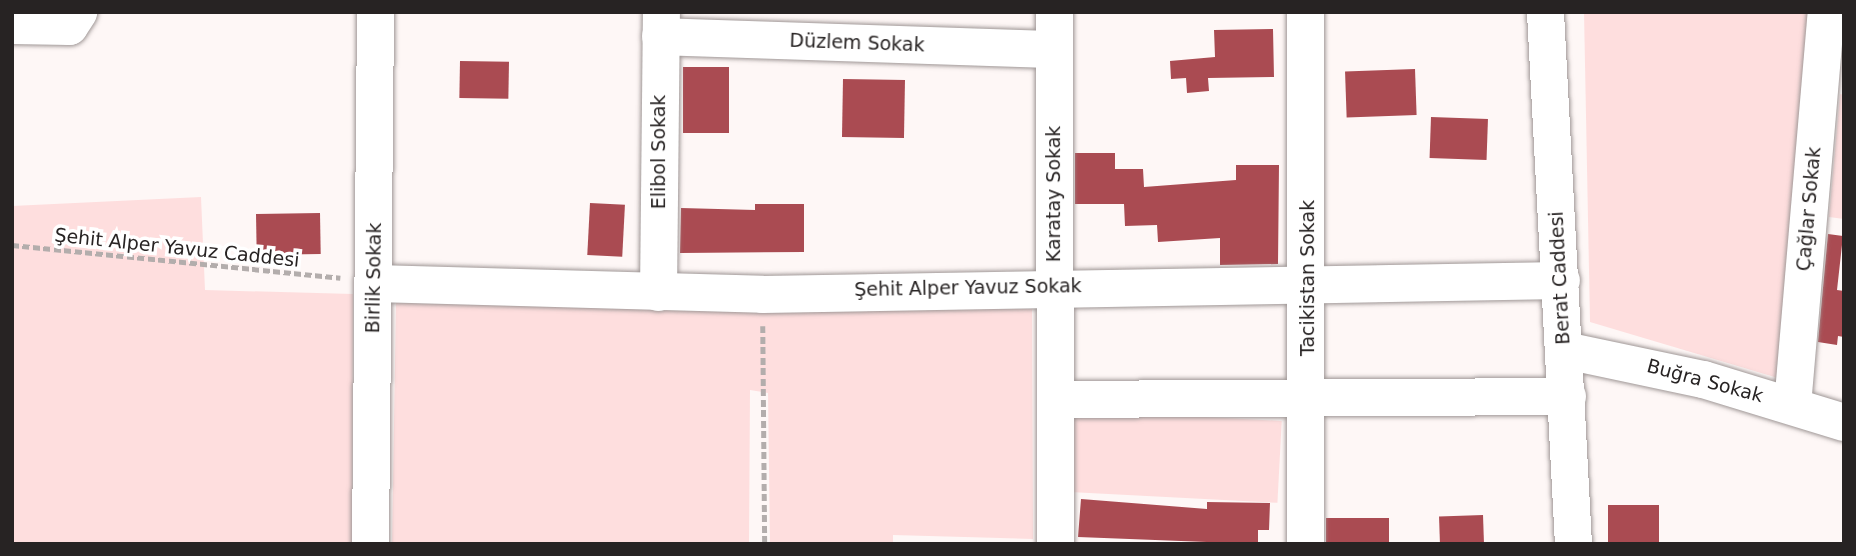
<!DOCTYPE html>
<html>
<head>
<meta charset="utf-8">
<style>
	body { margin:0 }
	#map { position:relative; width:1856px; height:556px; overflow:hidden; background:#fef7f6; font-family:"DejaVu Sans",sans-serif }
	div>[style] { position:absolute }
	.green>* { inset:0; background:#fedede; transform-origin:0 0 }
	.building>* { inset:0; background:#aa4b52; transform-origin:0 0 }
	.path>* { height:4.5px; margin-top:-2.25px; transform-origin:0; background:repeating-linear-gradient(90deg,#b3adac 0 7px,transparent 0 10.5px) }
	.roads { filter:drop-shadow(0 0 2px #9f9796) drop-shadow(0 0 2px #9f9796) }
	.minor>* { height:37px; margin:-18.5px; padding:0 18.5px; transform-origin:18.5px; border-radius:18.5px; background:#fff }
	span { translate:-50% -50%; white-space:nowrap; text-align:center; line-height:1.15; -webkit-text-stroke:7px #fff; paint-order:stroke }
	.street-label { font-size:19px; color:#272323 }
	.frame { position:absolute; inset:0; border:14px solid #272323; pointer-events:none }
</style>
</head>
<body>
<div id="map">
	<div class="green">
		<i style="clip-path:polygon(1584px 12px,1814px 12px,1778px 378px,1590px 322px)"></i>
		<i style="clip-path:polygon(1840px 94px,1844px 95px,1844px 219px,1829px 217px)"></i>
		<i style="clip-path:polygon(201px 197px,205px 290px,353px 294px,352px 544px,12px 544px,12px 206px)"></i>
		<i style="clip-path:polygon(396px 303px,1032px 309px,1033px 539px,893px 535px,893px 544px,770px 544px,768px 393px,750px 390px,749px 544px,392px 544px)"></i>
		<i style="left:1074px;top:410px;width:208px;height:82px;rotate:3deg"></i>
	</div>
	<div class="building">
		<i style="clip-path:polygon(1273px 29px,1274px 77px,1208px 78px,1209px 91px,1187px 93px,1186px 78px,1171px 79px,1170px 61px,1215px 57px,1214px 30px)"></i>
		<i style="left:460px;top:61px;width:49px;height:37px;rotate:1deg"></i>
		<i style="left:683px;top:67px;width:46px;height:66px"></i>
		<i style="left:1415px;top:69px;width:46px;height:70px;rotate:88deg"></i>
		<i style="left:843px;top:79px;width:62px;height:58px;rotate:1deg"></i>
		<i style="left:1431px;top:117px;width:57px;height:41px;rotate:2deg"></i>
		<i style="clip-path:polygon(1075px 153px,1115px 153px,1115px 169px,1143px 169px,1144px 187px,1236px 180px,1236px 165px,1279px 165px,1278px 264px,1220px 265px,1220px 238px,1158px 242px,1157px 225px,1125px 226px,1124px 204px,1075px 204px)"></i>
		<i style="left:590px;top:203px;width:35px;height:52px;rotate:3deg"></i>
		<i style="clip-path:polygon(755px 204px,804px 204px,804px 252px,680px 253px,681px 208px,755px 210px)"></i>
		<i style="left:320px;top:213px;width:41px;height:64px;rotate:89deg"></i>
		<i style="clip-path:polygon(1828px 234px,1843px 236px,1837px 290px,1844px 291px,1844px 337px,1838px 336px,1837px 345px,1818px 342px)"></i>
		<i style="clip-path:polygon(1081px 499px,1207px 509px,1207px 502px,1270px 503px,1269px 530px,1258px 530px,1258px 544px,1078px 537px)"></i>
		<i style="left:1659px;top:505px;width:39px;height:51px;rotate:90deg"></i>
		<i style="left:1483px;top:515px;width:29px;height:44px;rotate:88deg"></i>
		<i style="left:1326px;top:518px;width:63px;height:26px"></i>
	</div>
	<div class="path">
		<i style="left:12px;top:245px;width:330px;rotate:5.7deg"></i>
		<i style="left:763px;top:326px;width:218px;rotate:89.5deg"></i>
	</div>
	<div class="roads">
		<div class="minor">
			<i style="left:1054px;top:12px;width:532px;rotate:89.89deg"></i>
			<i style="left:1545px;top:12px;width:533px;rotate:86.99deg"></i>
			<i style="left:12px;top:25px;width:57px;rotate:1deg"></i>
			<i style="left:69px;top:26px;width:17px;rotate:-57deg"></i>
			<i style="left:660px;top:36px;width:394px;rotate:1.9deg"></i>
			<i style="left:375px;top:283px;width:387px;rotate:1.6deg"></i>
			<i style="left:762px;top:294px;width:799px;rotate:-1deg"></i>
			<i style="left:658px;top:292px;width:279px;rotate:-89.4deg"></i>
			<i style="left:1565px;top:350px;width:141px;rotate:11.9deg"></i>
			<i style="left:1703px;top:379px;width:147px;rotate:17deg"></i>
			<i style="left:1055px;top:399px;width:512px;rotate:-0.34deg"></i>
			<i style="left:1792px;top:405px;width:394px;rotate:-85.1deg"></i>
			<i style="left:370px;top:544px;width:532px;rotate:-89.46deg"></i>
			<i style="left:1305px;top:544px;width:532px;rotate:-90deg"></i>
		</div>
	</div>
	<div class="street-label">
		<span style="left:857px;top:43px;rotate:2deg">Düzlem Sokak</span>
		<span style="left:659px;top:152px;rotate:-90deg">Elibol Sokak</span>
		<span style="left:1054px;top:194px;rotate:-90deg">Karatay Sokak</span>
		<span style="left:1809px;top:209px;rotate:-85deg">Çağlar Sokak</span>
		<span style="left:177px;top:248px;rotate:6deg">Şehit Alper Yavuz Caddesi</span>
		<span style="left:374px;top:278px;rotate:-89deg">Birlik Sokak</span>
		<span style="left:1308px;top:278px;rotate:-90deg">Tacikistan Sokak</span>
		<span style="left:1560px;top:278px;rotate:-93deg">Berat Caddesi</span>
		<span style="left:968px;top:288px;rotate:-1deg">Şehit Alper Yavuz Sokak</span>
		<span style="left:1705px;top:381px;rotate:15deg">Buğra Sokak</span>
	</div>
	<div class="frame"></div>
</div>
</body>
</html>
